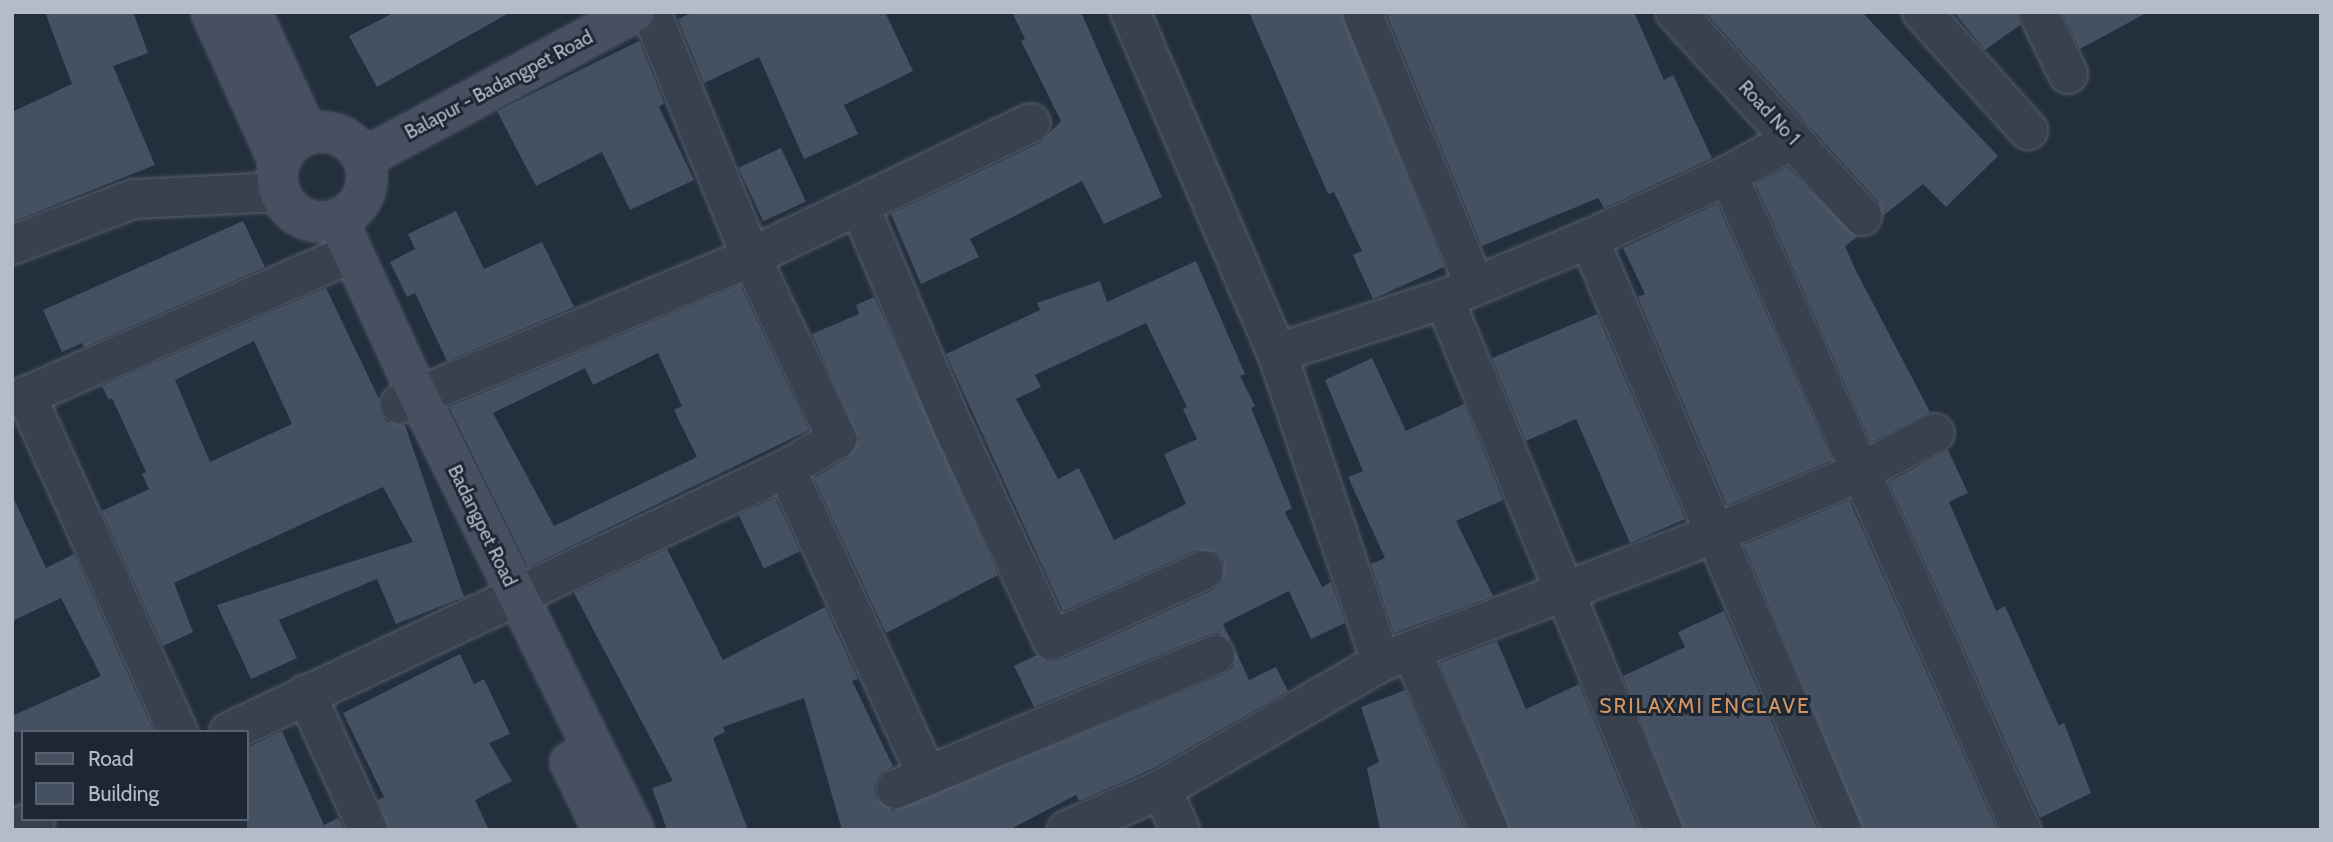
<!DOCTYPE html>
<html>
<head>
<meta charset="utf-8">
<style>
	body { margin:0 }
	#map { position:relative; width:2333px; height:842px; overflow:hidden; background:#242f3e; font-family:Cabin,sans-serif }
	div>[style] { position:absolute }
	.building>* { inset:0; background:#455162; transform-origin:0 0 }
	.roads { filter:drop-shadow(0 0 2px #565f6c) drop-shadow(0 0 2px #565f6c) }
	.street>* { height:38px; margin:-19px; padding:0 19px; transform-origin:19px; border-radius:19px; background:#38414e }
	.secondary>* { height:38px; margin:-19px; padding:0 19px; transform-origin:19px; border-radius:19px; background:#465061 }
	.secondary>.ring { margin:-19px; padding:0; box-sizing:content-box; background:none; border:38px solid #465061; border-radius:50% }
	span { translate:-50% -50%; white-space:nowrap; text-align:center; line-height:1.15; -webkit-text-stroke:6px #1d2633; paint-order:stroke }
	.street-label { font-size:19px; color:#b4bcc9 }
	.neighbourhood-label { font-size:21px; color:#d59563; letter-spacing:2px }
	.frame { position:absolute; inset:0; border:14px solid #b4bcc9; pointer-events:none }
	.legend { position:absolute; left:21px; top:730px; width:228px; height:91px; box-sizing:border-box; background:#1d2633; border:2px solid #59626f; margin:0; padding:9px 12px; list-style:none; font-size:21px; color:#b4bcc9 }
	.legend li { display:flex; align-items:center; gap:14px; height:35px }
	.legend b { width:35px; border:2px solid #59626f }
</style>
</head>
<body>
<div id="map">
	<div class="building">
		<i style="clip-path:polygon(45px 12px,133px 12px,148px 53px,113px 66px,155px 165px,12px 222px,12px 112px,72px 84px)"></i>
		<i style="clip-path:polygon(395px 12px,511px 12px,377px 87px,349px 36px)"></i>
		<i style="clip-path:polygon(693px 12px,885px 12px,913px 71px,844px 105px,858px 134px,804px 159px,759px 57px,704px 83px,678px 19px)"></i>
		<i style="clip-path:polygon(1012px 12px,1081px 12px,1162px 197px,1104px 224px,1082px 181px,970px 239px,979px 257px,921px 284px,891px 214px,1040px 143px,1061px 121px,1021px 41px,1025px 39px)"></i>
		<i style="clip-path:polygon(1249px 12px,1341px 12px,1444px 267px,1373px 299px,1353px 255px,1362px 251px,1334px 192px,1328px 194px)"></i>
		<i style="clip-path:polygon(1386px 12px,1634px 12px,1664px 80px,1673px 75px,1712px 158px,1604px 208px,1598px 198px,1482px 246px)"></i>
		<i style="clip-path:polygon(1705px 12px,1862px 12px,1998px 156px,1946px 207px,1923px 184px,1883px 216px,1878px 201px)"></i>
		<i style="clip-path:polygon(1954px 12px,2016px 12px,2020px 25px,1985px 50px)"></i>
		<i style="clip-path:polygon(2062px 12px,2148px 12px,2080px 49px)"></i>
		<i style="clip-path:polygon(639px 41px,664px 103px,659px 107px,694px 180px,630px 210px,602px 152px,536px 186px,497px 111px)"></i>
		<i style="left:781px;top:148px;width:59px;height:47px;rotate:65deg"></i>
		<i style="clip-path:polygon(1787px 167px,1857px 237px,1845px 246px,1855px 269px,1930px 412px,1871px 442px,1756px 184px)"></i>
		<i style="clip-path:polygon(1717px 204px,1832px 460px,1727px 505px,1638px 297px,1645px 294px,1623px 248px)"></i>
		<i style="clip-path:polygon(456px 211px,484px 269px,542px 242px,574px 307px,447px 361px,415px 293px,407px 297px,390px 262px,415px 249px,408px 234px)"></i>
		<i style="clip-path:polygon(243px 221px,265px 267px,84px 347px,82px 343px,62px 352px,43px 310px)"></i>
		<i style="clip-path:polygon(evenodd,1196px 261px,1245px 374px,1240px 376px,1255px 406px,1251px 408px,1292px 508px,1285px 512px,1322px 587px,1331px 582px,1345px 623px,1311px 639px,1289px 591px,1223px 624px,1231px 641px,1218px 633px,1207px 635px,1034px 707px,1014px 666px,1037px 655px,1049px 662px,1061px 660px,1213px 590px,1222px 582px,1224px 562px,1216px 552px,1196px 550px,1063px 611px,946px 354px,1040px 310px,1037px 303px,1100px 281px,1107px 302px,1196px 261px,1146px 323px,1187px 407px,1183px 409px,1197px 439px,1164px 454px,1186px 504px,1114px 540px,1079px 468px,1058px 479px,1016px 399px,1041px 387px,1035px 375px,1146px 323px)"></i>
		<i style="clip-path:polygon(evenodd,740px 285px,809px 430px,528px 567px,449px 407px,740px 285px,658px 353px,682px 406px,674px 410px,697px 457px,554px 526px,493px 413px,585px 368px,593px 385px,658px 353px)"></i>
		<i style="clip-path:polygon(evenodd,326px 288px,379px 399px,380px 413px,387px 422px,405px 425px,464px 597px,396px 624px,377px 579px,279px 620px,297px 658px,251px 679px,217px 605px,413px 542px,383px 487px,174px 583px,193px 632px,163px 646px,102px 511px,149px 489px,142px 474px,146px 472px,112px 398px,109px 400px,102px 386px,326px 288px,254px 341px,292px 424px,210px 462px,175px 380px,254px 341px)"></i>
		<i style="clip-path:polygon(874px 297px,998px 575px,886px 633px,814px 478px,849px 457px,859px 439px,812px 334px,859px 314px,856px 305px)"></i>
		<i style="clip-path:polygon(1597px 314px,1685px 519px,1630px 543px,1576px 419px,1526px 441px,1492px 358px)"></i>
		<i style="clip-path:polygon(1372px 358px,1406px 431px,1464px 404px,1503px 500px,1456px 521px,1493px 596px,1394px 633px,1371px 564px,1385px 558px,1348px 477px,1363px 471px,1325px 380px)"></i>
		<i style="clip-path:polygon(1948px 450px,1968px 493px,1949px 502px,1996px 611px,2005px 606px,2059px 726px,2064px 723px,2091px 793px,2040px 818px,1889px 482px)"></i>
		<i style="clip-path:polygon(12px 495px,46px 568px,74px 554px,124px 666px,110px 672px,124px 666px,154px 732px,12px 732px,12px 716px,101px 676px,61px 598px,12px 621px)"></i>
		<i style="left:775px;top:498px;width:59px;height:40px;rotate:65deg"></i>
		<i style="clip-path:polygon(1849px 500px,1997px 830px,1863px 830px,1744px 545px)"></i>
		<i style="clip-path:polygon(667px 549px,723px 660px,825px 607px,858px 679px,852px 681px,893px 766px,879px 775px,874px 787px,876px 798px,893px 811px,1223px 675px,1233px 668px,1236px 651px,1249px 680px,1276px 667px,1288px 691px,1152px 769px,1079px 801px,1076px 795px,1009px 830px,842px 830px,804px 698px,723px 727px,725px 732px,713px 738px,748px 830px,667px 830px,652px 788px,673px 781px,574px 593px)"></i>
		<i style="clip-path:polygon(1724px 611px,1818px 830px,1684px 830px,1623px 676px,1685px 647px,1678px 632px)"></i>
		<i style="clip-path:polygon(1497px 641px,1526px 709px,1579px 684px,1639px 830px,1510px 830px,1440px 663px)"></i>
		<i style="clip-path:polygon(460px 654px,474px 684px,484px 679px,510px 734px,489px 743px,512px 781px,475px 800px,489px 830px,389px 830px,378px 800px,384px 797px,343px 713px)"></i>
		<i style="clip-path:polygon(1405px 690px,1465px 830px,1380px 830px,1367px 768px,1379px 762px,1361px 707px)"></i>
		<i style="clip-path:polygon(282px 731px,324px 825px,338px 818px,344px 830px,247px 830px,247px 748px)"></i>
	</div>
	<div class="roads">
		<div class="street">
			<i style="left:1130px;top:12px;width:371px;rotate:66.7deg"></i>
			<i style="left:1362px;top:12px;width:294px;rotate:67.6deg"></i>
			<i style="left:1675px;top:12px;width:277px;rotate:47.5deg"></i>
			<i style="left:1922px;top:12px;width:159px;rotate:48.1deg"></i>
			<i style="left:2038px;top:12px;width:69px;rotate:64.2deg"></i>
			<i style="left:1728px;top:175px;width:718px;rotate:65.9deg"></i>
			<i style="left:860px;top:207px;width:241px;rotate:67.1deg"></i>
			<i style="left:954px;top:429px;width:233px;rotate:65.1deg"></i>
			<i style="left:1052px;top:640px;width:167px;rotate:-24.7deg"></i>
			<i style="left:1589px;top:239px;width:643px;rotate:66.82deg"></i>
			<i style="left:12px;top:245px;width:130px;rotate:-20.7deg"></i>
			<i style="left:134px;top:199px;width:145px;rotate:-2.8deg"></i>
			<i style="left:1444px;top:299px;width:574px;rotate:67.59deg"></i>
			<i style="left:400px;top:404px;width:381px;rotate:-22.7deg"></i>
			<i style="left:751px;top:257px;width:310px;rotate:-25.6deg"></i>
			<i style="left:786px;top:469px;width:338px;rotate:65.3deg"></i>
			<i style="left:1411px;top:650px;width:196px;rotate:66.6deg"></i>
			<i style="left:1381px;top:662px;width:326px;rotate:-108.6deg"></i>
			<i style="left:1277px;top:353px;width:176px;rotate:-17.9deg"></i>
			<i style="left:1444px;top:299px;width:157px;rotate:-22.5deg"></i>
			<i style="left:1589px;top:239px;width:153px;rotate:-24.7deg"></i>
			<i style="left:1728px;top:175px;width:74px;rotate:-29deg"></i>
			<i style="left:306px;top:694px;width:149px;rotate:65.5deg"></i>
			<i style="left:178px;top:732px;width:369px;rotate:-114.3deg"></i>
			<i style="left:26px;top:396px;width:356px;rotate:-23.7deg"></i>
			<i style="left:229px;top:732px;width:616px;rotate:-25.28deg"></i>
			<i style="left:786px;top:469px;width:59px;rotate:-30.5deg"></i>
			<i style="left:837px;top:439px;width:201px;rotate:-115.3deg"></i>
			<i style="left:751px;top:257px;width:265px;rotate:-112.2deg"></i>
			<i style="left:896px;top:789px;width:346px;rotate:-22.8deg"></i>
			<i style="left:1162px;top:789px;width:45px;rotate:66.3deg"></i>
			<i style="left:13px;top:830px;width:25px;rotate:-26deg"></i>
			<i style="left:1067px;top:830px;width:103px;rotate:-23.3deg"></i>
			<i style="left:1162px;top:789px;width:253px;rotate:-30.1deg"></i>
			<i style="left:1381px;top:662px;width:355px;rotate:-21deg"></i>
			<i style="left:1712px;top:535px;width:163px;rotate:-23.1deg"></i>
			<i style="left:1862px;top:471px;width:82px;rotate:-27.5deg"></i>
		</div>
		<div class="secondary">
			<i style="left:211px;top:12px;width:165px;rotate:65.6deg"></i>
			<i style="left:251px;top:12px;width:134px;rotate:65.3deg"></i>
			<i class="ring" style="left:277px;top:132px;width:52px;height:52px"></i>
			<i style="left:364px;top:158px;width:308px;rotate:-28.3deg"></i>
			<i style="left:337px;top:219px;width:196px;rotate:65.3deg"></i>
			<i style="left:419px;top:397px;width:483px;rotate:63.6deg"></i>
			<i style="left:570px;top:762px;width:76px;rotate:64.1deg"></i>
		</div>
	</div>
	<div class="street-label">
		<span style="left:499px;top:85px;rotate:-28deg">Balapur - Badangpet Road</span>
		<span style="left:1769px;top:113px;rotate:47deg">Road No 1</span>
		<span style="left:482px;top:526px;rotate:64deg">Badangpet Road</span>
	</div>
	<div class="neighbourhood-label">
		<span style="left:1705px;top:706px">SRILAXMI ENCLAVE</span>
	</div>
	<div class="frame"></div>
	<ul class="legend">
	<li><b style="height:9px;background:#465061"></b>Road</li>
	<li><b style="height:19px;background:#455162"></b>Building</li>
	</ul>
</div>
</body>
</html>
